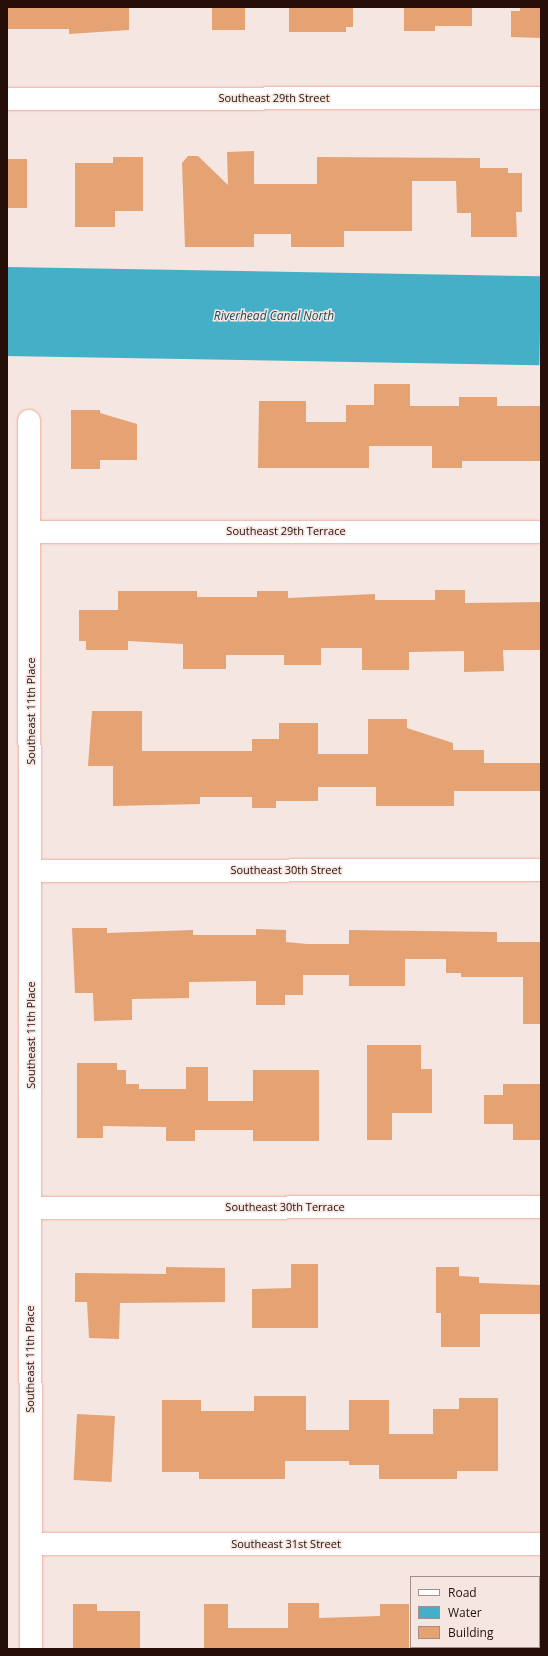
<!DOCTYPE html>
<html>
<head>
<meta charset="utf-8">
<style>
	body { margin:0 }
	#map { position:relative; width:548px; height:1656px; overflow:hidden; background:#f5e6e2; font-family:"Open Sans",sans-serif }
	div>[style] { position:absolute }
	.water>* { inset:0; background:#44afc7; transform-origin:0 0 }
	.building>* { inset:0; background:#e5a273; transform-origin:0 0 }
	.roads { filter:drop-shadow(0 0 1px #efab9a) drop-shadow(0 0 1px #efab9a) }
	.minor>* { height:22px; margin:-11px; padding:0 11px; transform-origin:11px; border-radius:11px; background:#fff }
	span { translate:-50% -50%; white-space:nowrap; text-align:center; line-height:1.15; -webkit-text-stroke:3px #f5e6e2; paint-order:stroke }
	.street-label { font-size:11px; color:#270f09 }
	.water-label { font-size:12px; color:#1c4a55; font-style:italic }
	.frame { position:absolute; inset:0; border:8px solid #270f09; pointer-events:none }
	.legend { position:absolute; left:410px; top:1576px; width:130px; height:72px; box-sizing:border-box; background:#f5e6e2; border:1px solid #a3908b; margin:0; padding:5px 7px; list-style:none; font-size:12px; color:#270f09 }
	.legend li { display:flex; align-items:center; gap:8px; height:20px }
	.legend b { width:20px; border:1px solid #a3908b }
</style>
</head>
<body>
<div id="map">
	<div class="water">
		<i style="left:7px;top:267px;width:534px;height:89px;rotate:1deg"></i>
	</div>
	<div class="building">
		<i style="clip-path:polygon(7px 7px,129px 7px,129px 30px,69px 34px,69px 29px,7px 29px)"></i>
		<i style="left:212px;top:7px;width:33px;height:23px"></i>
		<i style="clip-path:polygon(289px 7px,353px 7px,353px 27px,346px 27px,346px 32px,289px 32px)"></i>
		<i style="clip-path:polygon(404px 7px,472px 7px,472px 26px,435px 26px,435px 31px,404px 31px)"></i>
		<i style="clip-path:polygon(520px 7px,541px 7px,541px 38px,511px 37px,511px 11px,520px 11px)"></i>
		<i style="clip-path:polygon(254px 151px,254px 184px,317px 184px,317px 157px,480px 158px,480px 168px,508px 168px,508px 173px,522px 173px,522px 212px,516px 212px,517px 237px,471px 237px,471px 213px,457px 213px,456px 181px,412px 181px,412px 231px,344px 231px,344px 247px,291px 247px,291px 234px,254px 234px,254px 247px,185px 247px,182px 163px,188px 156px,198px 156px,228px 185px,227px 152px)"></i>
		<i style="clip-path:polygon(113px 157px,143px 157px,143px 211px,115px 211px,115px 227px,75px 227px,75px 163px,113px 163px)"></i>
		<i style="left:7px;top:159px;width:20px;height:49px"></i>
		<i style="clip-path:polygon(374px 384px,410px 384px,410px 406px,459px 406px,459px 397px,497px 397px,497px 406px,541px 406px,541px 461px,462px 461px,462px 468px,432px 468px,432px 446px,369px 446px,369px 468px,258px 468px,259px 401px,306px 401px,306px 422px,346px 422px,346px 405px,374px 405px)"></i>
		<i style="clip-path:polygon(71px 410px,100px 410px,100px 413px,137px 424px,137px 460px,100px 460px,100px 469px,71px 469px)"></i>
		<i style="clip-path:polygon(435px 590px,465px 590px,465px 603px,541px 602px,541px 650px,503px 650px,504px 671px,464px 672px,464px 651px,409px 652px,409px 670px,362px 670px,362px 648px,321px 648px,321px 665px,284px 665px,284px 655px,226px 655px,226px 669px,183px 669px,183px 644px,128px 641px,128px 650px,86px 650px,86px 641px,79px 641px,79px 610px,118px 610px,118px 591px,197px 591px,197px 597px,257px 597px,257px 591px,288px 591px,288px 598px,375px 594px,375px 600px,435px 600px)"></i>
		<i style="clip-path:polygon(92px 711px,142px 711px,142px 751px,252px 751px,252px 739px,279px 739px,279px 723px,318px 723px,318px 754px,368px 754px,368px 719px,407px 719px,407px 728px,453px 743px,453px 750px,484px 750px,484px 763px,541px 763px,541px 791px,454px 791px,454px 806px,376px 806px,376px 787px,318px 787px,318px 801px,276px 801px,276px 808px,252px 808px,252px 797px,200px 797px,200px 804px,113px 806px,113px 766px,88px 766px)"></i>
		<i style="clip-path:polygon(72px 928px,107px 928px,107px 933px,193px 930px,193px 935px,256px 935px,256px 929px,286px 930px,286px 942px,307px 944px,349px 944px,349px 930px,497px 932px,497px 942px,541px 942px,541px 1024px,523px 1024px,523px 977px,461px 977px,461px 973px,446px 973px,446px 959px,405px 959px,405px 986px,349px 986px,349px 975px,303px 975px,303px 995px,285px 995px,285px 1005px,256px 1005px,256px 981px,189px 982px,189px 998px,132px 999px,132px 1020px,94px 1021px,93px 993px,75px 993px)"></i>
		<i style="clip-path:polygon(367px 1045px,421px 1045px,421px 1069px,432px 1069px,432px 1113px,392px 1113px,392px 1140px,367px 1140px)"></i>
		<i style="clip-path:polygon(77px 1063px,117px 1063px,117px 1070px,126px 1070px,126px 1084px,139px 1084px,139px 1089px,186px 1089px,186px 1067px,208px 1067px,208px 1101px,253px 1101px,253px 1070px,319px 1070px,319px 1141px,253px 1141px,253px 1130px,195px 1130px,195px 1141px,166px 1141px,166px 1127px,103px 1126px,103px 1138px,77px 1138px)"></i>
		<i style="clip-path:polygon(503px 1084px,541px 1084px,541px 1140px,513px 1140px,513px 1124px,484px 1124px,484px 1095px,503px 1095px)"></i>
		<i style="clip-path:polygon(291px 1264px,318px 1264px,318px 1328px,252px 1328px,252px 1289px,291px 1288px)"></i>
		<i style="clip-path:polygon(166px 1267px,225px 1268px,225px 1302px,120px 1303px,119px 1339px,89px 1338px,87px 1302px,75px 1302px,75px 1273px,166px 1274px)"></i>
		<i style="clip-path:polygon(436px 1267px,459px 1267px,459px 1276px,479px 1277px,479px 1283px,541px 1285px,541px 1314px,480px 1314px,480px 1347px,441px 1347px,441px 1313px,436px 1313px)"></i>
		<i style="clip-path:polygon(254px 1396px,306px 1396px,306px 1430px,349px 1430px,349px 1400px,389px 1400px,389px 1434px,433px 1434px,433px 1409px,459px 1409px,459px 1398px,498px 1398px,498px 1471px,457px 1471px,457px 1479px,379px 1479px,379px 1465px,349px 1465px,349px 1461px,285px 1461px,285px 1479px,199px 1479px,199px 1472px,162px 1472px,162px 1400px,201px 1400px,201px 1411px,254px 1411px)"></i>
		<i style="left:77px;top:1414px;width:38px;height:66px;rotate:3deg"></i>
		<i style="clip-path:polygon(288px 1603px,319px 1603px,319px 1618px,380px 1616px,380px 1604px,409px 1604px,409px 1649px,204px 1649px,204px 1604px,228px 1604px,228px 1628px,288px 1628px)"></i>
		<i style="clip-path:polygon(73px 1604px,97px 1604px,97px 1611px,140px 1611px,140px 1649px,73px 1649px)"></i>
	</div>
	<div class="roads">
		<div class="minor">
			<i style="left:7px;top:99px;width:534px;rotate:-0.11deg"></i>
			<i style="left:29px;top:421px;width:1228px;rotate:89.91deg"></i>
			<i style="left:31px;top:532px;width:510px"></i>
			<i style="left:32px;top:871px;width:509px;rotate:-0.11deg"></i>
			<i style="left:30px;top:1208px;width:511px;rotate:-0.11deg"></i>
			<i style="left:31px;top:1544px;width:510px"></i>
		</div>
	</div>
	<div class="street-label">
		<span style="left:274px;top:98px">Southeast 29th Street</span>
		<span style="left:286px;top:531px">Southeast 29th Terrace</span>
		<span style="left:31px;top:711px;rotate:-90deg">Southeast 11th Place</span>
		<span style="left:286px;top:870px">Southeast 30th Street</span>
		<span style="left:31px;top:1035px;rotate:-90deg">Southeast 11th Place</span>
		<span style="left:285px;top:1207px">Southeast 30th Terrace</span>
		<span style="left:30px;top:1359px;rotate:-90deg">Southeast 11th Place</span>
		<span style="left:286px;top:1544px">Southeast 31st Street</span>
	</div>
	<div class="water-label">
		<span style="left:274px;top:316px">Riverhead Canal North</span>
	</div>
	<div class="frame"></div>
	<ul class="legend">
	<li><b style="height:5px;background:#fff"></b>Road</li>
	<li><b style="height:11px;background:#44afc7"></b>Water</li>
	<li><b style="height:11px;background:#e5a273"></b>Building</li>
	</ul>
</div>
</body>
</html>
